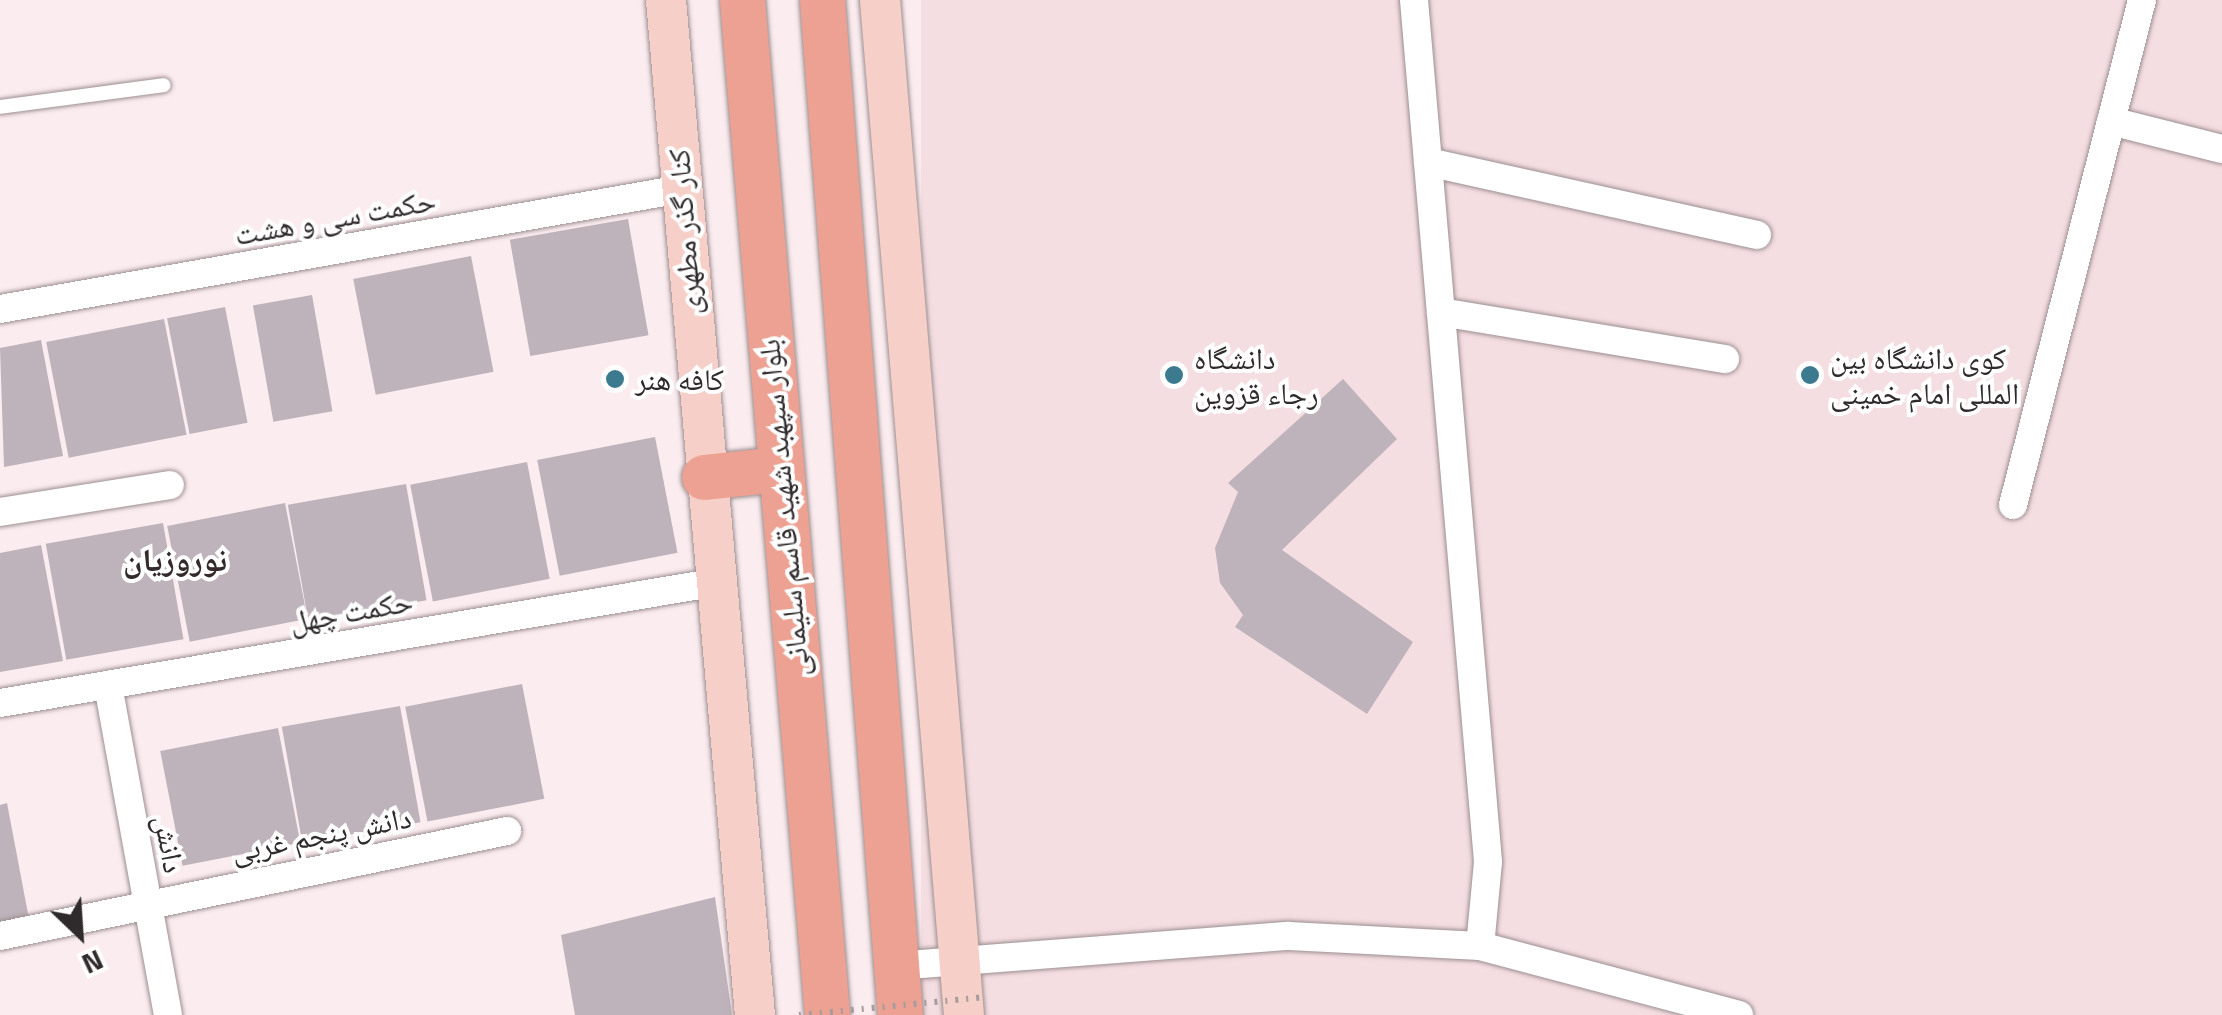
<!DOCTYPE html>
<html>
<head>
<meta charset="utf-8">
<style>
	body { margin:0 }
	#map { position:relative; width:2222px; height:1015px; overflow:hidden; background:#fbecef; font-family:"Titillium Web","Noto Naskh Arabic",sans-serif }
	div>[style] { position:absolute }
	.built>* { inset:0; background:#f5dee2; transform-origin:0 0 }
	.building>* { inset:0; background:#beb3bb; transform-origin:0 0 }
	.roads { filter:drop-shadow(0 0 2px #9c8f91) drop-shadow(0 0 2px #9c8f91) }
	.lane>* { height:14px; margin:-7px; padding:0 7px; transform-origin:7px; border-radius:7px; background:#fff }
	.street>* { height:28px; margin:-14px; padding:0 14px; transform-origin:14px; border-radius:14px; background:#fff }
	.secondary>* { height:40px; margin:-20px; padding:0 20px; transform-origin:20px; border-radius:20px; background:#f6d0c8 }
	.primary>* { height:45px; margin:-22.5px; padding:0 22.5px; transform-origin:22.5px; border-radius:22.5px; background:#eca192 }
	.path-bridge>* { height:6px; margin-top:-3px; transform-origin:0; background:repeating-linear-gradient(90deg,#a69b9d 0 2.5px,transparent 0 10.5px) }
	.dots>* { width:28px; height:28px; translate:-50% -50%; box-sizing:border-box; border:5px solid #fff; border-radius:50% }
	span { translate:-50% -50%; white-space:nowrap; text-align:center; line-height:1.15; -webkit-text-stroke:8px #fff; paint-order:stroke }
	.street-label { font-size:30px; color:#2f2a2b }
	.poi-label { font-size:30px; color:#2f2a2b }
	.left { translate:0 -50%; text-align:left }
	.neighbourhood-label { font-size:32px; color:#34292b; font-weight:700 }
	.north { position:absolute; left:30px; top:885px; width:100px; height:100px; -webkit-text-stroke:8px #fff; paint-order:stroke; rotate:155deg; font-size:28px; font-weight:700; line-height:40px; text-align:center; color:#2f2a2b }
	.north::after { content:''; display:block; margin:auto; width:35px; height:45px; background:#2f2a2b; clip-path:polygon(50% 0,100% 100%,50% 72%,0 100%) }
</style>
</head>
<body>
<div id="map">
	<div class="built">
		<i style="left:921px;top:0;width:1301px;height:1018px"></i>
	</div>
	<div class="building">
		<i style="left:628px;top:219px;width:118px;height:120px;rotate:80deg"></i>
		<i style="left:471px;top:256px;width:118px;height:120px;rotate:79deg"></i>
		<i style="left:312px;top:295px;width:118px;height:60px;rotate:80deg"></i>
		<i style="left:225px;top:307px;width:118px;height:59px;rotate:79deg"></i>
		<i style="left:164px;top:319px;width:118px;height:120px;rotate:79deg"></i>
		<i style="clip-path:polygon(41px 340px,63px 456px,4px 467px,0 348px)"></i>
		<i style="clip-path:polygon(1343px 379px,1397px 439px,1282px 550px,1413px 642px,1367px 714px,1235px 627px,1243px 615px,1220px 583px,1215px 548px,1238px 492px,1228px 483px)"></i>
		<i style="left:655px;top:437px;width:118px;height:120px;rotate:79deg"></i>
		<i style="left:527px;top:462px;width:119px;height:119px;rotate:79deg"></i>
		<i style="left:406px;top:484px;width:118px;height:120px;rotate:80deg"></i>
		<i style="left:285px;top:503px;width:118px;height:120px;rotate:79deg"></i>
		<i style="left:163px;top:523px;width:118px;height:119px;rotate:80deg"></i>
		<i style="clip-path:polygon(41px 545px,63px 661px,0 672px,0 553px)"></i>
		<i style="left:522px;top:684px;width:117px;height:119px;rotate:79deg"></i>
		<i style="left:400px;top:706px;width:118px;height:120px;rotate:80deg"></i>
		<i style="left:278px;top:728px;width:117px;height:120px;rotate:79deg"></i>
		<i style="clip-path:polygon(7px 803px,29px 919px,0 925px,0 805px)"></i>
		<i style="clip-path:polygon(715px 897px,732px 1015px,575px 1015px,561px 935px)"></i>
	</div>
	<div class="roads">
		<div class="lane">
			<i style="left:0;top:107px;width:165px;rotate:-7.6deg"></i>
		</div>
		<div class="street">
			<i style="left:1414px;top:0;width:865px;rotate:85.09deg"></i>
			<i style="left:1488px;top:862px;width:84px;rotate:95.4deg"></i>
			<i style="left:2111px;top:121px;width:114px;rotate:14.2deg"></i>
			<i style="left:1428px;top:162px;width:337px;rotate:12.5deg"></i>
			<i style="left:0;top:309px;width:691px;rotate:-9.99deg"></i>
			<i style="left:1441px;top:312px;width:288px;rotate:9.4deg"></i>
			<i style="left:2013px;top:505px;width:521px;rotate:-75.67deg"></i>
			<i style="left:0;top:512px;width:172px;rotate:-9deg"></i>
			<i style="left:108px;top:685px;width:335px;rotate:79.7deg"></i>
			<i style="left:0;top:703px;width:722px;rotate:-9.57deg"></i>
			<i style="left:0;top:936px;width:518px;rotate:-11.7deg"></i>
			<i style="left:895px;top:966px;width:395px;rotate:-4.4deg"></i>
			<i style="left:1289px;top:936px;width:191px;rotate:3deg"></i>
			<i style="left:1480px;top:946px;width:268px;rotate:14.9deg"></i>
		</div>
		<div class="secondary">
			<i style="left:666px;top:0;width:1019px;rotate:84.99deg"></i>
			<i style="left:880px;top:0;width:1018px;rotate:85.27deg"></i>
		</div>
		<div class="primary">
			<i style="left:742px;top:0;width:1019px;rotate:85.21deg"></i>
			<i style="left:822px;top:0;width:1018px;rotate:85.61deg"></i>
			<i style="left:704px;top:477px;width:75px;rotate:-6.1deg"></i>
		</div>
	</div>
	<div class="path-bridge">
		<i style="left:799px;top:1015px;width:188px;rotate:-5.5deg"></i>
	</div>
	<div class="dots">
		<i style="left:1174px;top:375px;background:#3c7a90"></i>
		<i style="left:1810px;top:375px;background:#3c7a90"></i>
		<i style="left:615px;top:379px;background:#3c7a90"></i>
	</div>
	<div class="street-label">
		<span style="left:335px;top:217px;rotate:-10deg">حکمت سی و هشت</span>
		<span style="left:684px;top:232px;rotate:-94deg">کنار گذر مطهری</span>
		<span style="left:783px;top:508px;rotate:-95deg">بلوار سپهبد شهید قاسم سلیمانی</span>
		<span style="left:351px;top:611px;rotate:-10deg">حکمت چهل</span>
		<span style="left:321px;top:834px;rotate:-11deg">دانش پنجم غربی</span>
		<span style="left:170px;top:844px;rotate:80deg">دانش</span>
	</div>
	<div class="poi-label">
		<span class="left" style="left:1194px;top:375px">دانشگاه<br>رجاء قزوین</span>
		<span class="left" style="left:1830px;top:375px">کوی دانشگاه بین<br>المللی امام خمینی</span>
		<span class="left" style="left:635px;top:379px">کافه هنر</span>
	</div>
	<div class="neighbourhood-label">
		<span style="left:175px;top:559px">نوروزیان</span>
	</div>
	<div class="north">N</div>
</div>
</body>
</html>
